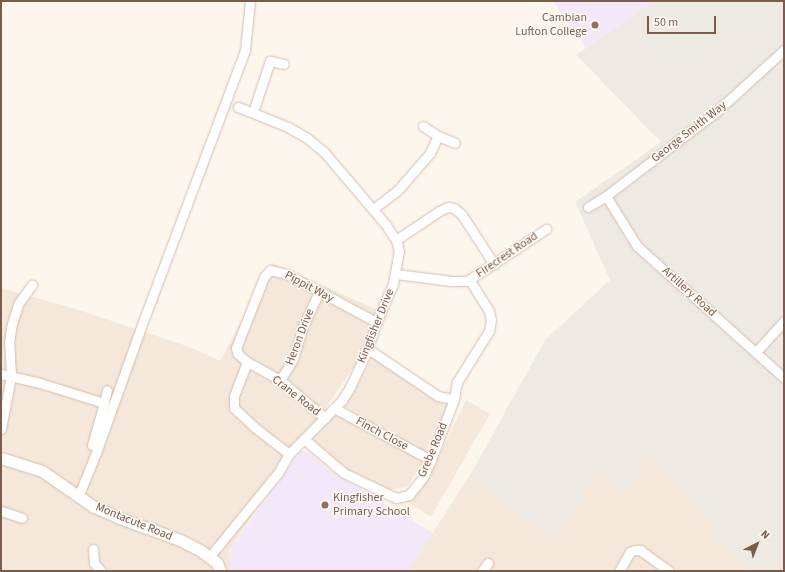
<!DOCTYPE html>
<html>
<head>
<meta charset="utf-8">
<style>
	body { margin:0 }
	#map { position:relative; width:785px; height:572px; overflow:hidden; background:#fdf6ec; font-family:"Source Sans 3",sans-serif }
	div>[style] { position:absolute }
	.residential>* { inset:0; background:#f5e8da; transform-origin:0 0 }
	.industrial>* { inset:0; background:#efe9e4 }
	.education>* { inset:0; background:#f3e8fa }
	.roads { filter:drop-shadow(0 0 1px #d1beb0) drop-shadow(0 0 1px #d1beb0) }
	.minor>* { height:9px; margin:-4.5px; padding:0 4.5px; transform-origin:4.5px; border-radius:4.5px; background:#fff }
	.tertiary>* { height:11px; margin:-5.5px; padding:0 5.5px; transform-origin:5.5px; border-radius:5.5px; background:#fff }
	.dots>* { width:11px; height:11px; translate:-50% -50%; box-sizing:border-box; border:2px solid #fffaf3; border-radius:50% }
	span { translate:-50% -50%; white-space:nowrap; text-align:center; line-height:1.15; -webkit-text-stroke:3px #fffaf3; paint-order:stroke }
	.education-label { font-size:12px; color:#785e54 }
	.right { translate:-100% -50%; text-align:right }
	.left { translate:0 -50%; text-align:left }
	.street-label { font-size:12px; color:#7a5c4d }
	.frame { position:absolute; inset:0; border:2px solid #7a5c4d; pointer-events:none }
	.north { position:absolute; left:737px; top:524px; width:40px; height:40px; -webkit-text-stroke:3px #fffaf3; paint-order:stroke; rotate:42deg; font-size:11px; font-weight:700; line-height:16px; text-align:center; color:#7a5c4d }
	.north::after { content:''; display:block; margin:auto; width:14px; height:18px; background:#7a5c4d; clip-path:polygon(50% 0,100% 100%,50% 72%,0 100%) }
	.scale { position:absolute; left:647px; top:16px; width:69px; height:18px; box-sizing:border-box; border:2px solid #7a5c4d; border-top:0; padding-left:5px; font-size:12px; line-height:14px; white-space:nowrap; color:#7a5c4d; -webkit-text-stroke:3px #fffaf3; paint-order:stroke }
</style>
</head>
<body>
<div id="map">
	<div class="residential">
		<i style="clip-path:polygon(272px 263px,389px 315px,229px 550px,231px 571px,1px 571px,1px 288px,79px 310px,187px 346px,220px 361px)"></i>
		<i style="left:374px;top:355px;width:93px;height:59px;rotate:30deg"></i>
		<i style="clip-path:polygon(466px 400px,490px 414px,431px 517px,408px 502px,428px 478px)"></i>
		<i style="clip-path:polygon(335px 413px,424px 462px,407px 486px,391px 490px,344px 468px,312px 438px)"></i>
		<i style="clip-path:polygon(651px 456px,686px 494px,747px 571px,408px 571px,469px 477px,556px 541px,599px 473px)"></i>
	</div>
	<div class="industrial">
		<i style="clip-path:polygon(653px 1px,784px 1px,784px 571px,747px 571px,686px 494px,651px 456px,625px 491px,599px 473px,556px 541px,469px 477px,545px 340px,610px 280px,575px 202px,661px 142px,576px 55px)"></i>
	</div>
	<div class="education">
		<i style="clip-path:polygon(553px 1px,653px 1px,586px 48px)"></i>
		<i style="clip-path:polygon(301px 451px,309px 452px,328px 469px,433px 533px,408px 571px,231px 571px,229px 550px)"></i>
	</div>
	<div class="roads">
		<div class="minor">
			<i style="left:253px;top:112px;width:54px;rotate:-71.6deg"></i>
			<i style="left:270px;top:61px;width:14px;rotate:12deg"></i>
			<i style="left:423px;top:126px;width:18px;rotate:34deg"></i>
			<i style="left:438px;top:136px;width:18px;rotate:22deg"></i>
			<i style="left:606px;top:196px;width:59px;rotate:58.2deg"></i>
			<i style="left:637px;top:246px;width:198px;rotate:41.9deg"></i>
			<i style="left:588px;top:207px;width:21px;rotate:-31deg"></i>
			<i style="left:606px;top:196px;width:138px;rotate:-37.4deg"></i>
			<i style="left:716px;top:112px;width:92px;rotate:-42.4deg"></i>
			<i style="left:373px;top:209px;width:30px;rotate:-37deg"></i>
			<i style="left:397px;top:191px;width:50px;rotate:-49deg"></i>
			<i style="left:430px;top:153px;width:19px;rotate:-65deg"></i>
			<i style="left:396px;top:240px;width:52px;rotate:-34deg"></i>
			<i style="left:439px;top:211px;width:10px;rotate:-24deg"></i>
			<i style="left:448px;top:207px;width:6px;rotate:9deg"></i>
			<i style="left:454px;top:208px;width:11px;rotate:41deg"></i>
			<i style="left:462px;top:215px;width:59px;rotate:56.9deg"></i>
			<i style="left:396px;top:274px;width:56px;rotate:7.1deg"></i>
			<i style="left:452px;top:281px;width:15px"></i>
			<i style="left:467px;top:281px;width:95px;rotate:-33.4deg"></i>
			<i style="left:368px;top:349px;width:84px;rotate:33.9deg"></i>
			<i style="left:438px;top:396px;width:16px;rotate:11deg"></i>
			<i style="left:756px;top:352px;width:42px;rotate:-47.9deg"></i>
			<i style="left:247px;top:362px;width:36px;rotate:111deg"></i>
			<i style="left:234px;top:396px;width:12px;rotate:90deg"></i>
			<i style="left:234px;top:408px;width:26px;rotate:43deg"></i>
			<i style="left:253px;top:426px;width:46px;rotate:37.9deg"></i>
			<i style="left:1px;top:374px;width:40px;rotate:13deg"></i>
			<i style="left:40px;top:383px;width:67px;rotate:17.4deg"></i>
			<i style="left:104px;top:403px;width:13px;rotate:-77deg"></i>
			<i style="left:280px;top:380px;width:25px;rotate:-58deg"></i>
			<i style="left:293px;top:359px;width:37px;rotate:-73deg"></i>
			<i style="left:304px;top:324px;width:35px;rotate:-65deg"></i>
			<i style="left:334px;top:408px;width:110px;rotate:28.2deg"></i>
			<i style="left:325px;top:418px;width:59px;rotate:-139.8deg"></i>
			<i style="left:280px;top:380px;width:38px;rotate:-151deg"></i>
			<i style="left:247px;top:362px;width:12px;rotate:-138deg"></i>
			<i style="left:238px;top:354px;width:6px;rotate:-108deg"></i>
			<i style="left:236px;top:348px;width:76px;rotate:-68.5deg"></i>
			<i style="left:264px;top:277px;width:9px;rotate:-49deg"></i>
			<i style="left:270px;top:270px;width:17px;rotate:13deg"></i>
			<i style="left:287px;top:274px;width:101px;rotate:28.3deg"></i>
			<i style="left:1px;top:429px;width:54px;rotate:-79.3deg"></i>
			<i style="left:11px;top:376px;width:34px;rotate:-93deg"></i>
			<i style="left:9px;top:342px;width:18px;rotate:-81deg"></i>
			<i style="left:12px;top:324px;width:21px;rotate:-73deg"></i>
			<i style="left:18px;top:304px;width:24px;rotate:-54deg"></i>
			<i style="left:304px;top:439px;width:52px;rotate:40.4deg"></i>
			<i style="left:344px;top:473px;width:58px;rotate:25.7deg"></i>
			<i style="left:396px;top:498px;width:13px;rotate:-13deg"></i>
			<i style="left:409px;top:495px;width:23px;rotate:-52deg"></i>
			<i style="left:423px;top:477px;width:19px;rotate:-65deg"></i>
			<i style="left:431px;top:460px;width:65px;rotate:-69.3deg"></i>
			<i style="left:454px;top:399px;width:17px;rotate:-80deg"></i>
			<i style="left:457px;top:382px;width:60px;rotate:-57.9deg"></i>
			<i style="left:489px;top:331px;width:11px;rotate:-80deg"></i>
			<i style="left:491px;top:320px;width:9px;rotate:-103deg"></i>
			<i style="left:489px;top:311px;width:36px;rotate:-122deg"></i>
			<i style="left:92px;top:445px;width:44px;rotate:-74.1deg"></i>
			<i style="left:78px;top:497px;width:48px;rotate:-67.8deg"></i>
			<i style="left:96px;top:453px;width:134px;rotate:-70.3deg"></i>
			<i style="left:141px;top:327px;width:296px;rotate:-69.4deg"></i>
			<i style="left:245px;top:50px;width:49px;rotate:-84.2deg"></i>
			<i style="left:1px;top:511px;width:22px;rotate:18deg"></i>
			<i style="left:93px;top:549px;width:14px;rotate:86deg"></i>
			<i style="left:94px;top:563px;width:11px;rotate:49deg"></i>
			<i style="left:210px;top:556px;width:107px;rotate:-50.7deg"></i>
			<i style="left:278px;top:473px;width:22px;rotate:-60deg"></i>
			<i style="left:289px;top:454px;width:76px;rotate:-45.5deg"></i>
			<i style="left:342px;top:400px;width:15px;rotate:-58deg"></i>
			<i style="left:350px;top:387px;width:42px;rotate:-64.7deg"></i>
			<i style="left:368px;top:349px;width:28px;rotate:-73deg"></i>
			<i style="left:376px;top:322px;width:42px;rotate:-65.9deg"></i>
			<i style="left:393px;top:284px;width:34px;rotate:-80deg"></i>
			<i style="left:399px;top:251px;width:11px;rotate:-105deg"></i>
			<i style="left:396px;top:240px;width:18px;rotate:-124deg"></i>
			<i style="left:386px;top:225px;width:94px;rotate:-130.3deg"></i>
			<i style="left:325px;top:153px;width:23px;rotate:-140deg"></i>
			<i style="left:307px;top:138px;width:22px;rotate:-150deg"></i>
			<i style="left:288px;top:127px;width:54px;rotate:-158.2deg"></i>
			<i style="left:482px;top:571px;width:10px;rotate:-53deg"></i>
			<i style="left:619px;top:571px;width:22px;rotate:-60deg"></i>
			<i style="left:630px;top:552px;width:5px;rotate:-22deg"></i>
			<i style="left:635px;top:550px;width:5px"></i>
			<i style="left:640px;top:550px;width:36px;rotate:36deg"></i>
		</div>
		<div class="tertiary">
			<i style="left:1px;top:458px;width:43px;rotate:17.6deg"></i>
			<i style="left:42px;top:471px;width:63px;rotate:34.7deg"></i>
			<i style="left:94px;top:507px;width:25px;rotate:23deg"></i>
			<i style="left:117px;top:517px;width:67px;rotate:20.1deg"></i>
			<i style="left:180px;top:540px;width:22px;rotate:27deg"></i>
			<i style="left:200px;top:550px;width:21px;rotate:37deg"></i>
			<i style="left:217px;top:563px;width:9px;rotate:69deg"></i>
		</div>
	</div>
	<div class="dots">
		<i style="left:595px;top:25px;background:#8d6e63"></i>
		<i style="left:325px;top:505px;background:#8d6e63"></i>
	</div>
	<div class="education-label">
		<span class="right" style="left:587px;top:25px">Cambian<br>Lufton College</span>
		<span class="left" style="left:333px;top:505px">Kingfisher<br>Primary School</span>
	</div>
	<div class="street-label">
		<span style="left:689px;top:132px;rotate:-38deg">George Smith Way</span>
		<span style="left:507px;top:255px;rotate:-34deg">Firecrest Road</span>
		<span style="left:309px;top:287px;rotate:28deg">Pippit Way</span>
		<span style="left:689px;top:292px;rotate:42deg">Artillery Road</span>
		<span style="left:376px;top:326px;rotate:-68deg">Kingfisher Drive</span>
		<span style="left:300px;top:337px;rotate:-69deg">Heron Drive</span>
		<span style="left:296px;top:396px;rotate:38deg">Crane Road</span>
		<span style="left:382px;top:434px;rotate:28deg">Finch Close</span>
		<span style="left:433px;top:450px;rotate:-67deg">Grebe Road</span>
		<span style="left:134px;top:522px;rotate:22deg">Montacute Road</span>
	</div>
	<div class="frame"></div>
	<div class="north">N</div>
	<div class="scale">50 m</div>
</div>
</body>
</html>
